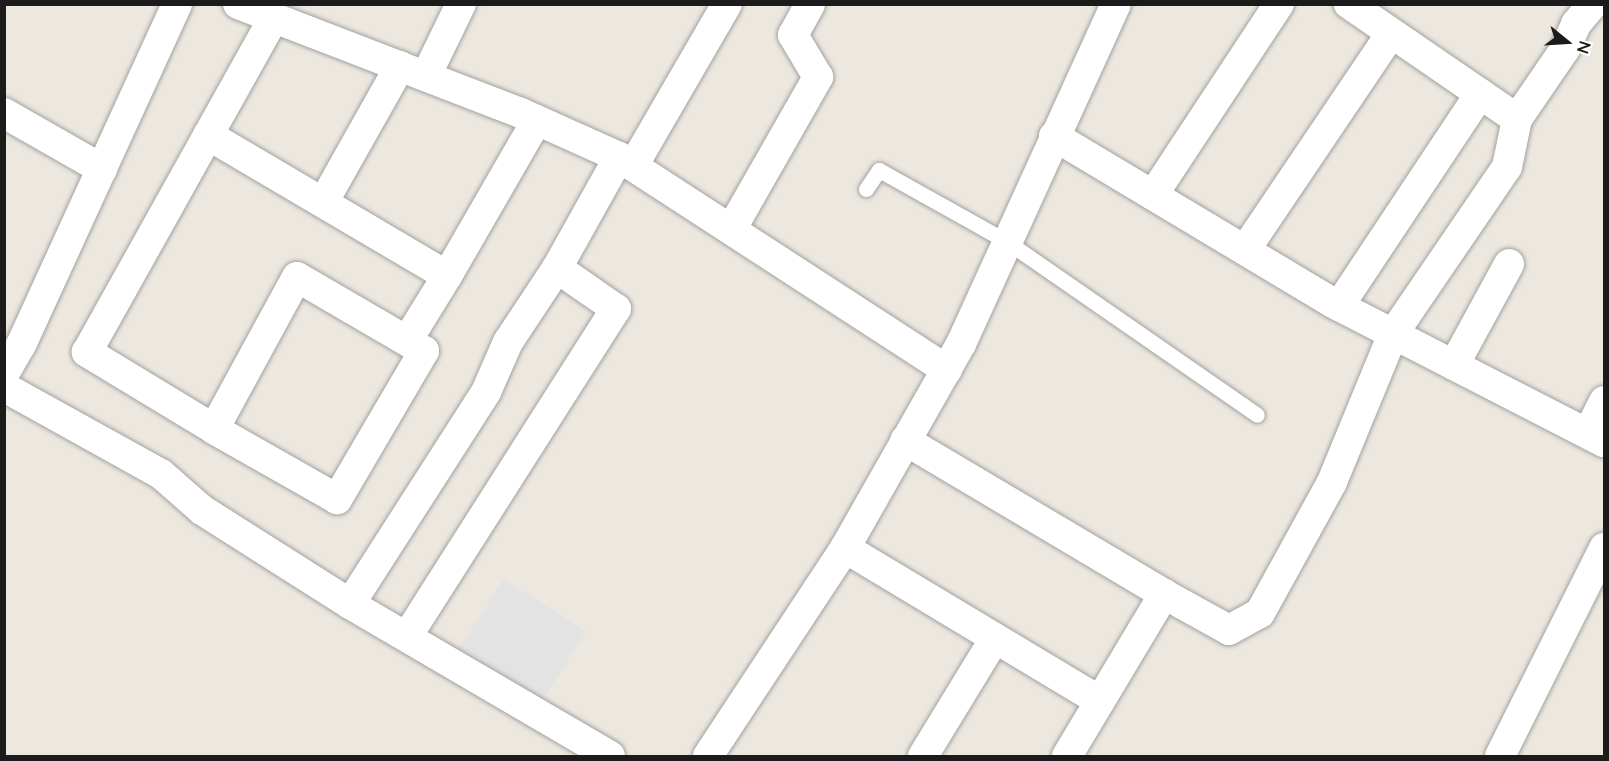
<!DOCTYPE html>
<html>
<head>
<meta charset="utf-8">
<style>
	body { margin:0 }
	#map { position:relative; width:1609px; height:761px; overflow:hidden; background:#ede8df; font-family:Lato,sans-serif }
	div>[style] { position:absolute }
	.parking>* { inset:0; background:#e3e3e3; transform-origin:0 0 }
	.roads { filter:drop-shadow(0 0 2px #a2a2a2) drop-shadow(0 0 2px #a2a2a2) }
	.service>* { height:15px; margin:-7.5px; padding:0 7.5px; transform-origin:7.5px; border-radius:7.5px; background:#fff }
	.minor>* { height:30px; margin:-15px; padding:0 15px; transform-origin:15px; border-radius:15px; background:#fff }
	span { translate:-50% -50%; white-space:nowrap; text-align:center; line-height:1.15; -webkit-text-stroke:5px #fff; paint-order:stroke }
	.frame { position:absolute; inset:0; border:6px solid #1b1b1b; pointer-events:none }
	.north { position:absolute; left:1537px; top:12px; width:60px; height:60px; -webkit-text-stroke:4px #fff; paint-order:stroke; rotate:108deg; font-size:16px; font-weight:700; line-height:24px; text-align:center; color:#1b1b1b }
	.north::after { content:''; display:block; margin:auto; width:21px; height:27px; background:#1b1b1b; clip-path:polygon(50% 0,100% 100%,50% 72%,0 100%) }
</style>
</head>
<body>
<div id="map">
	<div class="parking">
		<i style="left:504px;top:579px;width:98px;height:95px;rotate:33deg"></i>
	</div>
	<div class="roads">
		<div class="service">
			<i style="left:866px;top:189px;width:23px;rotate:-56deg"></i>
			<i style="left:879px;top:170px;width:145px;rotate:29.2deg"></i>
			<i style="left:1006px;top:241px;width:305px;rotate:34.7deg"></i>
		</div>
		<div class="minor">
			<i style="left:238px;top:4px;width:303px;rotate:21.1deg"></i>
			<i style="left:521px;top:113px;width:107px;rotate:24.2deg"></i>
			<i style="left:619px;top:157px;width:391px;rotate:33deg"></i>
			<i style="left:426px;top:76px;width:80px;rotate:-64.1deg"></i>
			<i style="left:4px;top:113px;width:113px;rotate:29.7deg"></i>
			<i style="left:1517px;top:119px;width:85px;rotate:-55.6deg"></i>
			<i style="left:1565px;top:49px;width:27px;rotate:-66deg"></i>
			<i style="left:1576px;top:24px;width:26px;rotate:-50deg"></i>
			<i style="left:208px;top:135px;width:277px;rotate:30.5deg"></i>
			<i style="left:447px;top:276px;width:76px;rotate:121.6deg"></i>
			<i style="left:1054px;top:136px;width:325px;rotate:30.9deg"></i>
			<i style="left:1333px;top:303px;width:305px;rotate:27.2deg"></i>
			<i style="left:633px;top:166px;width:187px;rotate:-59.9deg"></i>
			<i style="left:1153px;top:195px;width:229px;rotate:-56.6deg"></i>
			<i style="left:324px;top:201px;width:155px;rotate:-60.6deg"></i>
			<i style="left:732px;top:228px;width:174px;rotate:-60.3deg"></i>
			<i style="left:818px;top:77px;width:49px;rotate:-120.8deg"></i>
			<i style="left:793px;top:35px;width:35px;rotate:-61deg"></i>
			<i style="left:1245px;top:250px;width:259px;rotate:-56deg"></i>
			<i style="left:447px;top:276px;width:180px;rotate:-60deg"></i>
			<i style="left:1339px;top:306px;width:255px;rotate:-56.4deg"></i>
			<i style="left:1454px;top:365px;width:115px;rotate:-61.4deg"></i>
			<i style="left:4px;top:374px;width:34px;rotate:-60deg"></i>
			<i style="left:21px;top:345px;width:375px;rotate:-65.4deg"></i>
			<i style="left:4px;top:387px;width:179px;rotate:29deg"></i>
			<i style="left:161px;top:474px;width:55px;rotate:41.3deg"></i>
			<i style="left:202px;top:510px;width:175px;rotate:32.4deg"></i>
			<i style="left:214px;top:429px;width:173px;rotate:-61.4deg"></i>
			<i style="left:297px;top:277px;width:147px;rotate:30.2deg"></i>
			<i style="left:424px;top:351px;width:172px;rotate:120.4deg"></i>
			<i style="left:337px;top:499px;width:142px;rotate:-150.4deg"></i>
			<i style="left:214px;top:429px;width:149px;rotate:-148.8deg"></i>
			<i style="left:87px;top:352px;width:383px;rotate:-60.8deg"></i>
			<i style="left:1588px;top:433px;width:36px;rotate:-63deg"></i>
			<i style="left:845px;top:548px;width:297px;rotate:31deg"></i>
			<i style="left:1100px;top:701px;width:125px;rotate:-59.1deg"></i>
			<i style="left:1164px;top:594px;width:301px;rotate:-149.3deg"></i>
			<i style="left:1164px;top:594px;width:74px;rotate:29deg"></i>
			<i style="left:1229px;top:630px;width:35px;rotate:-29deg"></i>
			<i style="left:1260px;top:613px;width:149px;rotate:-61.2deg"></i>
			<i style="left:1332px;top:482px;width:160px;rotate:-67.6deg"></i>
			<i style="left:1393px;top:334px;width:202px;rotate:-55.7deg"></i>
			<i style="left:1507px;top:167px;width:49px;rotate:-78.2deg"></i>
			<i style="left:1517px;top:119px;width:204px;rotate:-145.6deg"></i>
			<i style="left:408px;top:635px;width:387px;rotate:-57.5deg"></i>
			<i style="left:616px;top:309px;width:72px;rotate:-145.2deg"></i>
			<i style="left:610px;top:756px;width:301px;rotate:-149.7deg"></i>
			<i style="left:350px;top:604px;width:252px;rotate:-57.3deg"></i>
			<i style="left:486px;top:392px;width:55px;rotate:-66.3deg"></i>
			<i style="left:508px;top:342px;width:89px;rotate:-56.5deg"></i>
			<i style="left:557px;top:268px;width:127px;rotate:-60.8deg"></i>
			<i style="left:708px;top:756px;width:249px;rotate:-56.6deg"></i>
			<i style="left:845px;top:548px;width:235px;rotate:-60.4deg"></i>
			<i style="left:961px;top:344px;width:374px;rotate:-65.5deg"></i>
			<i style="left:923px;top:756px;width:138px;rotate:-58.6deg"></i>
			<i style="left:1067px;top:756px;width:64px;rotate:-59deg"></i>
			<i style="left:1500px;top:756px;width:233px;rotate:-63.4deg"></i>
		</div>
	</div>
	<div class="frame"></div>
	<div class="north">N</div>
</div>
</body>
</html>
